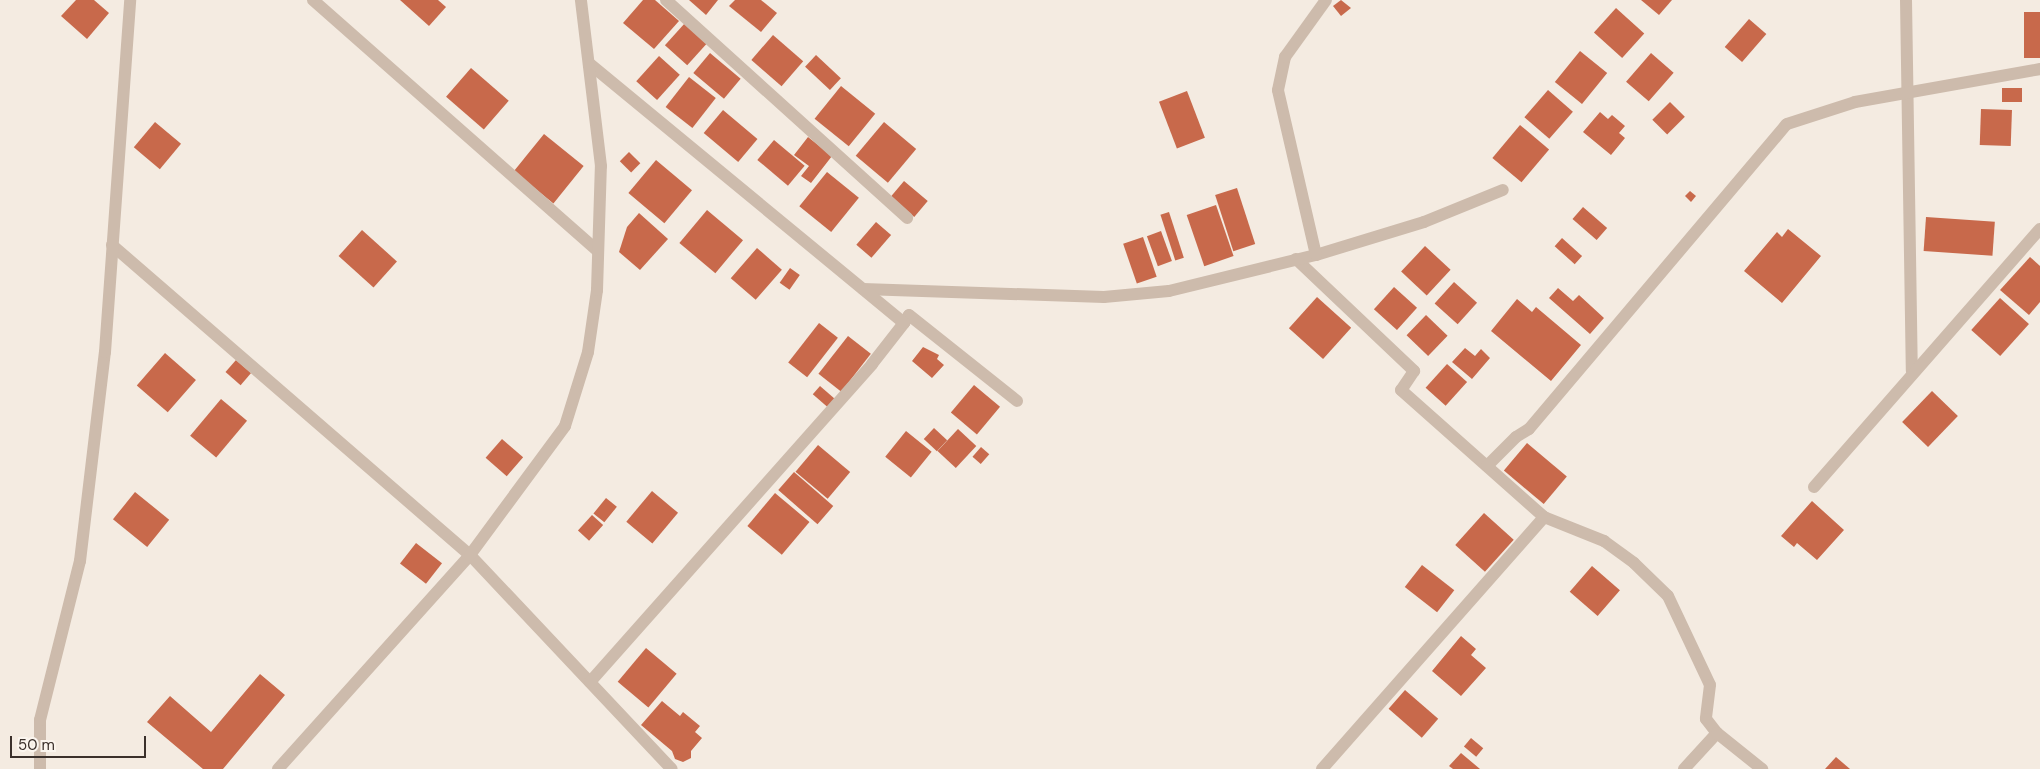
<!DOCTYPE html>
<html>
<head>
<meta charset="utf-8">
<style>
	body { margin:0 }
	#map { position:relative; width:2040px; height:769px; overflow:hidden; background:#f4ebe1; font-family:"DM Sans",sans-serif }
	div>[style] { position:absolute }
	.building>* { inset:0; background:#c8694b; transform-origin:0 0 }
	.minor>* { height:12px; margin:-6px; padding:0 6px; transform-origin:6px; border-radius:6px; background:#cdbbac }
	.tertiary>* { height:12px; margin:-6px; padding:0 6px; transform-origin:6px; border-radius:6px; background:#cdbbac }
	span { translate:-50% -50%; white-space:nowrap; text-align:center; line-height:1.15; -webkit-text-stroke:4px #fbf5ee; paint-order:stroke }
	.scale { position:absolute; left:10px; top:736px; width:136px; height:22px; box-sizing:border-box; border:2px solid #3b302b; border-top:0; padding-left:6px; font-size:15px; line-height:18px; white-space:nowrap; color:#3b302b; -webkit-text-stroke:4px #fbf5ee; paint-order:stroke }
</style>
</head>
<body>
<div id="map">
	<div class="building">
		<i style="clip-path:polygon(76px 0,94px 0,109px 13px,87px 39px,61px 16px)"></i>
		<i style="clip-path:polygon(400px 0,438px 0,446px 7px,429px 26px)"></i>
		<i style="clip-path:polygon(643px 0,655px 0,679px 21px,654px 49px,623px 23px)"></i>
		<i style="clip-path:polygon(689px 0,718px 0,706px 15px)"></i>
		<i style="clip-path:polygon(735px 0,761px 0,777px 13px,761px 32px,729px 6px)"></i>
		<i style="clip-path:polygon(1341px 0,1351px 8px,1341px 16px,1333px 6px)"></i>
		<i style="clip-path:polygon(1641px 0,1672px 0,1659px 15px)"></i>
		<i style="left:1616px;top:8px;width:38px;height:33px;rotate:42deg"></i>
		<i style="left:2024px;top:12px;width:16px;height:46px"></i>
		<i style="left:1749px;top:19px;width:23px;height:37px;rotate:41deg"></i>
		<i style="left:685px;top:23px;width:30px;height:30px;rotate:42deg"></i>
		<i style="left:773px;top:35px;width:40px;height:33px;rotate:41deg"></i>
		<i style="left:1580px;top:51px;width:35px;height:40px;rotate:39deg"></i>
		<i style="left:710px;top:53px;width:40px;height:26px;rotate:40deg"></i>
		<i style="left:1651px;top:53px;width:30px;height:38px;rotate:41deg"></i>
		<i style="left:816px;top:55px;width:34px;height:16px;rotate:43deg"></i>
		<i style="left:659px;top:56px;width:28px;height:34px;rotate:42deg"></i>
		<i style="left:471px;top:68px;width:50px;height:38px;rotate:41deg"></i>
		<i style="left:689px;top:77px;width:34px;height:38px;rotate:38deg"></i>
		<i style="left:841px;top:86px;width:44px;height:42px;rotate:39deg"></i>
		<i style="left:2002px;top:88px;width:20px;height:14px"></i>
		<i style="left:1548px;top:90px;width:33px;height:36px;rotate:41deg"></i>
		<i style="left:1187px;top:91px;width:50px;height:30px;rotate:69deg"></i>
		<i style="left:1670px;top:102px;width:21px;height:25px;rotate:45deg"></i>
		<i style="left:1981px;top:109px;width:31px;height:36px;rotate:2deg"></i>
		<i style="left:723px;top:110px;width:45px;height:30px;rotate:40deg"></i>
		<i style="clip-path:polygon(1600px 112px,1608px 119px,1612px 115px,1625px 126px,1619px 133px,1625px 138px,1611px 155px,1583px 132px)"></i>
		<i style="left:155px;top:122px;width:34px;height:33px;rotate:40deg"></i>
		<i style="left:884px;top:122px;width:42px;height:44px;rotate:40deg"></i>
		<i style="left:1520px;top:125px;width:38px;height:43px;rotate:40deg"></i>
		<i style="left:544px;top:134px;width:51px;height:48px;rotate:39deg"></i>
		<i style="clip-path:polygon(808px 137px,832px 156px,811px 183px,801px 176px,809px 166px,794px 155px)"></i>
		<i style="left:774px;top:140px;width:40px;height:26px;rotate:40deg"></i>
		<i style="left:629px;top:152px;width:16px;height:13px;rotate:45deg"></i>
		<i style="left:656px;top:160px;width:47px;height:43px;rotate:40deg"></i>
		<i style="left:827px;top:172px;width:41px;height:44px;rotate:39deg"></i>
		<i style="left:904px;top:181px;width:31px;height:21px;rotate:40deg"></i>
		<i style="left:1237px;top:188px;width:59px;height:23px;rotate:72deg"></i>
		<i style="clip-path:polygon(1690px 191px,1696px 196px,1691px 202px,1685px 196px)"></i>
		<i style="left:1216px;top:205px;width:54px;height:31px;rotate:71deg"></i>
		<i style="left:1583px;top:207px;width:32px;height:16px;rotate:41deg"></i>
		<i style="left:707px;top:210px;width:47px;height:43px;rotate:40deg"></i>
		<i style="left:1169px;top:212px;width:48px;height:9px;rotate:72deg"></i>
		<i style="clip-path:polygon(639px 213px,668px 239px,640px 270px,619px 252px,627px 227px)"></i>
		<i style="left:1926px;top:217px;width:69px;height:34px;rotate:4deg"></i>
		<i style="left:876px;top:222px;width:20px;height:30px;rotate:41deg"></i>
		<i style="clip-path:polygon(1788px 229px,1821px 256px,1782px 303px,1744px 271px,1777px 232px,1782px 237px)"></i>
		<i style="left:362px;top:230px;width:47px;height:35px;rotate:42deg"></i>
		<i style="left:1161px;top:231px;width:32px;height:15px;rotate:70deg"></i>
		<i style="left:1143px;top:237px;width:42px;height:21px;rotate:71deg"></i>
		<i style="left:1562px;top:238px;width:27px;height:11px;rotate:42deg"></i>
		<i style="left:1425px;top:246px;width:35px;height:35px;rotate:43deg"></i>
		<i style="left:757px;top:248px;width:33px;height:40px;rotate:41deg"></i>
		<i style="clip-path:polygon(2030px 257px,2040px 266px,2040px 302px,2029px 315px,2000px 290px)"></i>
		<i style="left:790px;top:268px;width:12px;height:18px;rotate:35deg"></i>
		<i style="left:1454px;top:282px;width:31px;height:29px;rotate:42deg"></i>
		<i style="left:1394px;top:287px;width:31px;height:30px;rotate:42deg"></i>
		<i style="clip-path:polygon(1558px 288px,1573px 301px,1579px 295px,1604px 318px,1590px 334px,1549px 298px)"></i>
		<i style="left:1317px;top:297px;width:46px;height:42px;rotate:42deg"></i>
		<i style="left:2000px;top:298px;width:39px;height:43px;rotate:42deg"></i>
		<i style="clip-path:polygon(1517px 299px,1532px 312px,1536px 307px,1581px 345px,1551px 381px,1491px 331px)"></i>
		<i style="left:1426px;top:315px;width:30px;height:28px;rotate:44deg"></i>
		<i style="left:819px;top:323px;width:24px;height:50px;rotate:38deg"></i>
		<i style="left:848px;top:336px;width:29px;height:48px;rotate:38deg"></i>
		<i style="clip-path:polygon(923px 347px,939px 355px,937px 359px,944px 365px,932px 378px,912px 361px)"></i>
		<i style="clip-path:polygon(1465px 348px,1475px 356px,1481px 349px,1490px 358px,1472px 379px,1452px 362px)"></i>
		<i style="left:165px;top:353px;width:41px;height:43px;rotate:41deg"></i>
		<i style="left:236px;top:360px;width:20px;height:16px;rotate:41deg"></i>
		<i style="left:1447px;top:364px;width:27px;height:32px;rotate:42deg"></i>
		<i style="left:974px;top:385px;width:34px;height:36px;rotate:40deg"></i>
		<i style="left:820px;top:386px;width:21px;height:11px;rotate:41deg"></i>
		<i style="left:1932px;top:391px;width:36px;height:43px;rotate:44deg"></i>
		<i style="left:221px;top:399px;width:34px;height:48px;rotate:40deg"></i>
		<i style="left:934px;top:428px;width:18px;height:15px;rotate:43deg"></i>
		<i style="left:958px;top:429px;width:25px;height:30px;rotate:43deg"></i>
		<i style="left:906px;top:431px;width:33px;height:33px;rotate:39deg"></i>
		<i style="left:502px;top:439px;width:28px;height:25px;rotate:41deg"></i>
		<i style="left:1527px;top:443px;width:52px;height:36px;rotate:40deg"></i>
		<i style="left:818px;top:445px;width:42px;height:35px;rotate:40deg"></i>
		<i style="left:981px;top:447px;width:11px;height:13px;rotate:41deg"></i>
		<i style="left:794px;top:472px;width:52px;height:24px;rotate:41deg"></i>
		<i style="left:652px;top:491px;width:34px;height:40px;rotate:40deg"></i>
		<i style="left:135px;top:492px;width:44px;height:35px;rotate:39deg"></i>
		<i style="left:775px;top:493px;width:45px;height:43px;rotate:40deg"></i>
		<i style="left:606px;top:498px;width:14px;height:20px;rotate:39deg"></i>
		<i style="clip-path:polygon(1812px 501px,1844px 530px,1817px 560px,1797px 543px,1794px 547px,1781px 536px)"></i>
		<i style="left:1484px;top:513px;width:40px;height:43px;rotate:42deg"></i>
		<i style="left:592px;top:515px;width:15px;height:21px;rotate:42deg"></i>
		<i style="left:416px;top:543px;width:33px;height:26px;rotate:38deg"></i>
		<i style="left:1422px;top:565px;width:41px;height:28px;rotate:38deg"></i>
		<i style="left:1592px;top:566px;width:37px;height:34px;rotate:41deg"></i>
		<i style="clip-path:polygon(1461px 636px,1476px 649px,1471px 655px,1486px 668px,1461px 696px,1432px 671px)"></i>
		<i style="left:646px;top:648px;width:40px;height:44px;rotate:40deg"></i>
		<i style="clip-path:polygon(260px 674px,285px 695px,223px 769px,203px 769px,147px 722px,170px 696px,211px 732px)"></i>
		<i style="left:1405px;top:690px;width:44px;height:25px;rotate:41deg"></i>
		<i style="clip-path:polygon(662px 701px,680px 716px,683px 712px,700px 726px,695px 732px,702px 738px,691px 751px,691px 758px,683px 762px,675px 759px,672px 751px,641px 725px)"></i>
		<i style="left:1471px;top:738px;width:16px;height:11px;rotate:40deg"></i>
		<i style="clip-path:polygon(1461px 753px,1480px 769px,1453px 769px,1449px 766px)"></i>
		<i style="clip-path:polygon(1836px 757px,1850px 769px,1825px 769px)"></i>
	</div>
	<div class="minor">
		<i style="left:313px;top:0;width:380px;rotate:41.4deg"></i>
		<i style="left:666px;top:0;width:325px;rotate:42.1deg"></i>
		<i style="left:1906px;top:0;width:371px;rotate:89.1deg"></i>
		<i style="left:112px;top:245px;width:474px;rotate:40.9deg"></i>
		<i style="left:470px;top:555px;width:294px;rotate:46.7deg"></i>
		<i style="left:1316px;top:255px;width:113px;rotate:-17deg"></i>
		<i style="left:1424px;top:222px;width:85px;rotate:-22.1deg"></i>
		<i style="left:1296px;top:259px;width:163px;rotate:43.5deg"></i>
		<i style="left:1414px;top:371px;width:23px;rotate:124deg"></i>
		<i style="left:1401px;top:390px;width:191px;rotate:41.6deg"></i>
		<i style="left:1544px;top:517px;width:65px;rotate:21.8deg"></i>
		<i style="left:1604px;top:541px;width:37px;rotate:36deg"></i>
		<i style="left:1634px;top:563px;width:47px;rotate:44.1deg"></i>
		<i style="left:1668px;top:596px;width:98px;rotate:64.7deg"></i>
		<i style="left:1710px;top:685px;width:34px;rotate:97deg"></i>
		<i style="left:1706px;top:719px;width:18px;rotate:52deg"></i>
		<i style="left:863px;top:289px;width:241px;rotate:1.9deg"></i>
		<i style="left:1104px;top:297px;width:65px;rotate:-5.3deg"></i>
		<i style="left:1169px;top:291px;width:151px;rotate:-13.8deg"></i>
		<i style="left:1316px;top:255px;width:169px;rotate:-103deg"></i>
		<i style="left:1278px;top:90px;width:34px;rotate:-78deg"></i>
		<i style="left:1285px;top:57px;width:70px;rotate:-54.3deg"></i>
		<i style="left:904px;top:323px;width:9px;rotate:-58deg"></i>
		<i style="left:909px;top:315px;width:138px;rotate:38.5deg"></i>
		<i style="left:1487px;top:466px;width:41px;rotate:-45deg"></i>
		<i style="left:1516px;top:437px;width:15px;rotate:-32deg"></i>
		<i style="left:1529px;top:429px;width:399px;rotate:-49.8deg"></i>
		<i style="left:1787px;top:124px;width:71px;rotate:-17.9deg"></i>
		<i style="left:1855px;top:102px;width:188px;rotate:-10.1deg"></i>
		<i style="left:1814px;top:487px;width:343px;rotate:-48.8deg"></i>
		<i style="left:590px;top:682px;width:425px;rotate:-48.4deg"></i>
		<i style="left:872px;top:364px;width:52px;rotate:-52deg"></i>
		<i style="left:904px;top:323px;width:406px;rotate:-140.5deg"></i>
		<i style="left:278px;top:769px;width:288px;rotate:-48.1deg"></i>
		<i style="left:470px;top:555px;width:160px;rotate:-53.6deg"></i>
		<i style="left:565px;top:426px;width:77px;rotate:-72.7deg"></i>
		<i style="left:588px;top:352px;width:63px;rotate:-81.7deg"></i>
		<i style="left:597px;top:290px;width:124px;rotate:-88.2deg"></i>
		<i style="left:601px;top:166px;width:167px;rotate:-96.9deg"></i>
		<i style="left:1322px;top:769px;width:336px;rotate:-48.6deg"></i>
		<i style="left:1684px;top:769px;width:49px;rotate:-47.5deg"></i>
		<i style="left:1717px;top:733px;width:58px;rotate:38.7deg"></i>
	</div>
	<div class="tertiary">
		<i style="left:40px;top:769px;width:49px;rotate:-90deg"></i>
		<i style="left:40px;top:720px;width:164px;rotate:-75.9deg"></i>
		<i style="left:80px;top:561px;width:210px;rotate:-83.2deg"></i>
		<i style="left:105px;top:352px;width:353px;rotate:-85.9deg"></i>
	</div>
	<div class="scale">50 m</div>
</div>
</body>
</html>
